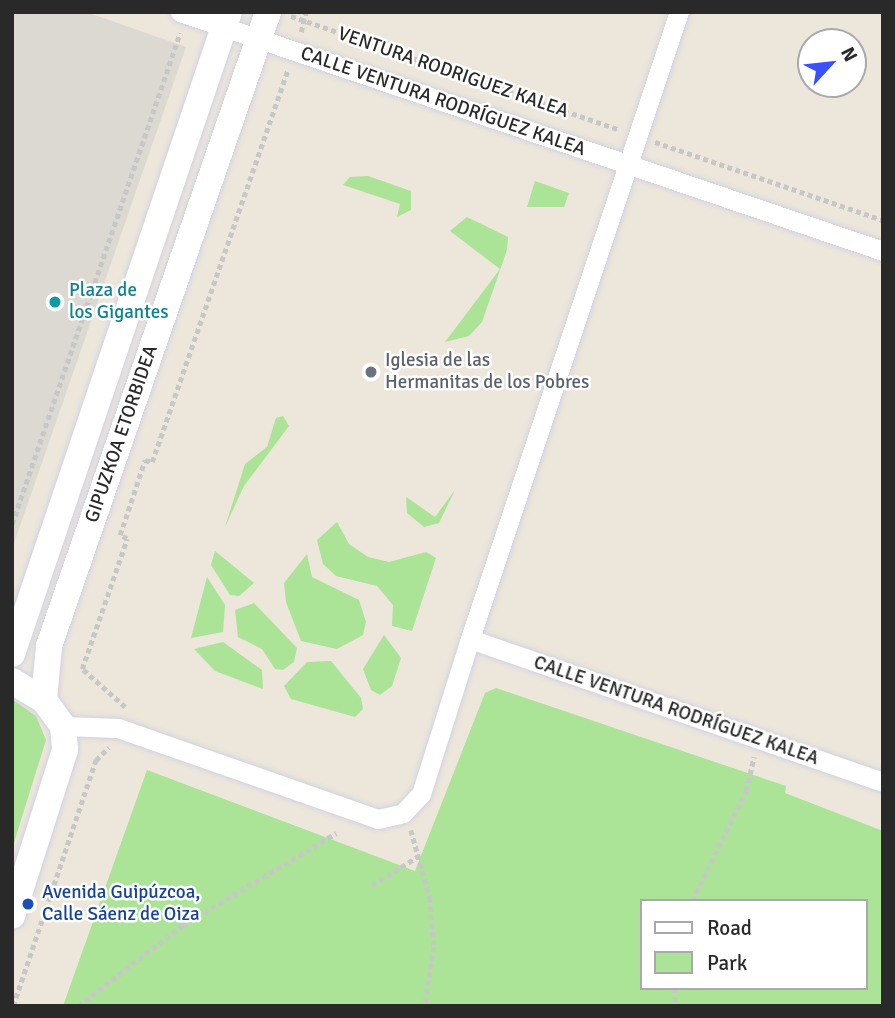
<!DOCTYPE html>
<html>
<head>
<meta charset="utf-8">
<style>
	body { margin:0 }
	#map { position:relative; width:895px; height:1018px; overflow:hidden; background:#ece6db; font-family:Signika,sans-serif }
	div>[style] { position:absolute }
	.green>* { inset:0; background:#abe397 }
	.plaza>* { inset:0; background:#dcd8d2 }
	.path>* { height:4.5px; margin-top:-2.25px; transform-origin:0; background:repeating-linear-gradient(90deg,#c7c7c7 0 5px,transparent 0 8.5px) }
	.roads { filter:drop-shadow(0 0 2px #d0d2e2) drop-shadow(0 0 2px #d0d2e2) }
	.street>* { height:19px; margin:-9.5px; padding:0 9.5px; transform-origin:9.5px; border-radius:9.5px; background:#fff }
	.secondary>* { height:26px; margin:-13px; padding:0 13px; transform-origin:13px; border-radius:13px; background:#fff }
	.dots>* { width:19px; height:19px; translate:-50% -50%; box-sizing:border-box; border:4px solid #fff; border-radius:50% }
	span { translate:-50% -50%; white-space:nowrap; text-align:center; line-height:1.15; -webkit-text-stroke:5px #fff; paint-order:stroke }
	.street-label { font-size:19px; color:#292929 }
	.culture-label { font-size:19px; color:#0d838f }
	.left { translate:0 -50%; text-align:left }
	.worship-label { font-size:19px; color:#5b616d }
	.transit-label { font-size:19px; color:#164399 }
	.frame { position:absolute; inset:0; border:14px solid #292929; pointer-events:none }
	.legend { position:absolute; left:640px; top:899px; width:228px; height:91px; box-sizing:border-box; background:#fff; border:2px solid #a9a9a9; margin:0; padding:9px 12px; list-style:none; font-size:21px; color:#292929 }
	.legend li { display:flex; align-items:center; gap:14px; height:35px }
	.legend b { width:35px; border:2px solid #a9a9a9 }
	.north { position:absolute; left:797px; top:28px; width:70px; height:70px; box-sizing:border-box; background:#fff; border:2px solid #a9a9a9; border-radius:50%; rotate:63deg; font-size:19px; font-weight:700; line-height:28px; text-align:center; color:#292929 }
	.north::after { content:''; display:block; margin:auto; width:24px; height:32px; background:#3950fb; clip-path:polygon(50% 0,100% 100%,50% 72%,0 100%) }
</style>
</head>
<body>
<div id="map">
	<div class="green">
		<i style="clip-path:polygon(368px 176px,411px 191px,411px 210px,397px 217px,400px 204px,343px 185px,350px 177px)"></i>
		<i style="clip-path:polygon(535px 181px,569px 193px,564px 207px,527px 207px)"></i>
		<i style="clip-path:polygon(467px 217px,508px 237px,507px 250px,482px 322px,469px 336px,445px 342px,500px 269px,450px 231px)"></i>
		<i style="clip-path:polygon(283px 416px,289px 426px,244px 486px,225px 527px,245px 464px,267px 447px,276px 418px)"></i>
		<i style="clip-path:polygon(455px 490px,439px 523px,424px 527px,407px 513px,406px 497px,435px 517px)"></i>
		<i style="clip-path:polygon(337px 522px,349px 544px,368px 557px,389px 562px,426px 552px,436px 558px,412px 631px,392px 626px,393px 605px,377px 586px,336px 576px,323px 564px,317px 540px)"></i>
		<i style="clip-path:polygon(215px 551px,254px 583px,239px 596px,230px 595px,211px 565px)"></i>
		<i style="clip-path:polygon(307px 554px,312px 577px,359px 600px,366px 622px,363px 635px,337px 649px,301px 641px,286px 602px,284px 583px)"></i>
		<i style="clip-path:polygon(207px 577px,225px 605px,223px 632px,191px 638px)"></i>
		<i style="clip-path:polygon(254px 603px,297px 648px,294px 662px,283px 670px,275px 669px,262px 649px,238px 637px,235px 610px)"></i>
		<i style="clip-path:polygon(384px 635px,401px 658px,392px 686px,380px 695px,371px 690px,363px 669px)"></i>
		<i style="clip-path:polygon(223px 642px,262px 670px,263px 689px,215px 671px,194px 649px)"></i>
		<i style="clip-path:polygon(331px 661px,361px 698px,363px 709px,355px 717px,291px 699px,284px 686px,307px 662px)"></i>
		<i style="clip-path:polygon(evenodd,496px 688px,786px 786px,785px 793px,883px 831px,883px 1006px,63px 1006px,147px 770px,415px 871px,485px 693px,496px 688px,641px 901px,865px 901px,865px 988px,641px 988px,641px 901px)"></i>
		<i style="clip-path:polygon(12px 699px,36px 716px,46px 740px,12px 849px)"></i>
	</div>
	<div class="plaza">
		<i style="clip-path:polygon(12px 12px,86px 12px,186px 47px,12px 549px)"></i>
	</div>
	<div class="path">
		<i style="left:291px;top:16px;width:348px;rotate:19.1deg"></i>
		<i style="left:301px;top:32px;width:21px;rotate:-76deg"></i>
		<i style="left:655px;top:142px;width:241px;rotate:18.9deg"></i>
		<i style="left:12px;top:524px;width:519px;rotate:-71.11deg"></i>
		<i style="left:125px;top:707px;width:57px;rotate:-138.5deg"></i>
		<i style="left:82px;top:669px;width:138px;rotate:-70.9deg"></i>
		<i style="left:127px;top:539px;width:8px;rotate:-150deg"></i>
		<i style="left:120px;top:535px;width:79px;rotate:-71.6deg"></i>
		<i style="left:145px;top:460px;width:7px;rotate:16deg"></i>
		<i style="left:152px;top:462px;width:415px;rotate:-70.9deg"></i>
		<i style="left:411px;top:830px;width:71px;rotate:74.4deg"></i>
		<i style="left:430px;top:898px;width:49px;rotate:85.3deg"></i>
		<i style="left:434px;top:947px;width:60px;rotate:98.7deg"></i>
		<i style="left:372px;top:885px;width:59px;rotate:-31.8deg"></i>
		<i style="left:692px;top:901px;width:123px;rotate:-63.9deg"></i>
		<i style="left:746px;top:791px;width:35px;rotate:-77deg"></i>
		<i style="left:675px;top:988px;width:18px;rotate:87deg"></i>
		<i style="left:13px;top:1006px;width:260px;rotate:-71.4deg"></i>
		<i style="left:96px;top:760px;width:18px;rotate:-45deg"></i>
		<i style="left:78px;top:1006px;width:131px;rotate:-37.6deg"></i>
		<i style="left:182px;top:926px;width:180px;rotate:-31.1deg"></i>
	</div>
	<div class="roads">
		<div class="street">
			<i style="left:180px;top:12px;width:743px;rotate:18.78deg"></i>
			<i style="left:470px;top:639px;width:661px;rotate:-71.57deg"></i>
			<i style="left:63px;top:726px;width:55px;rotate:2.1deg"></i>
			<i style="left:118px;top:728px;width:275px;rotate:19.3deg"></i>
			<i style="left:378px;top:819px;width:26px;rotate:-13deg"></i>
			<i style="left:403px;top:813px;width:26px;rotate:-47deg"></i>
			<i style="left:421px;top:794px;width:163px;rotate:-72.5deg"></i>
			<i style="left:470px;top:639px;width:437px;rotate:19.1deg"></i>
		</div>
		<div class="secondary">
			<i style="left:12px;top:654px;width:678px;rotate:-71.32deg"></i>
			<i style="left:12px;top:681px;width:37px;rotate:31deg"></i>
			<i style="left:44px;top:700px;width:32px;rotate:54deg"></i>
			<i style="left:63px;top:726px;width:24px;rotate:85deg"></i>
			<i style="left:65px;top:750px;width:174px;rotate:107.7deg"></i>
			<i style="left:44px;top:700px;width:54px;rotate:-84.7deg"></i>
			<i style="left:49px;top:646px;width:671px;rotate:-70.94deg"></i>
		</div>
	</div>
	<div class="dots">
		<i style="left:55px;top:302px;background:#0f9aa8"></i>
		<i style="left:371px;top:372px;background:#6b7280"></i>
		<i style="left:28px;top:904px;background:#1a4fb4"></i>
	</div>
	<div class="street-label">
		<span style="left:453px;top:73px;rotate:19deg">VENTURA RODRIGUEZ KALEA</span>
		<span style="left:443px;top:102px;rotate:19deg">CALLE VENTURA RODRÍGUEZ KALEA</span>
		<span style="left:122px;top:434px;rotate:-71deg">GIPUZKOA ETORBIDEA</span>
		<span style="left:676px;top:711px;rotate:19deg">CALLE VENTURA RODRÍGUEZ KALEA</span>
	</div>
	<div class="culture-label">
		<span class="left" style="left:69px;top:302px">Plaza de<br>los Gigantes</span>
	</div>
	<div class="worship-label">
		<span class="left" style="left:385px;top:372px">Iglesia de las<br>Hermanitas de los Pobres</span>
	</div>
	<div class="transit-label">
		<span class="left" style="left:42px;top:904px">Avenida Guipúzcoa,<br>Calle Sáenz de Oiza</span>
	</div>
	<div class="frame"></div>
	<ul class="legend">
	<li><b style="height:9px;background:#fff"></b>Road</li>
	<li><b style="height:19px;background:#abe397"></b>Park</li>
	</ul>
	<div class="north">N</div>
</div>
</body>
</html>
